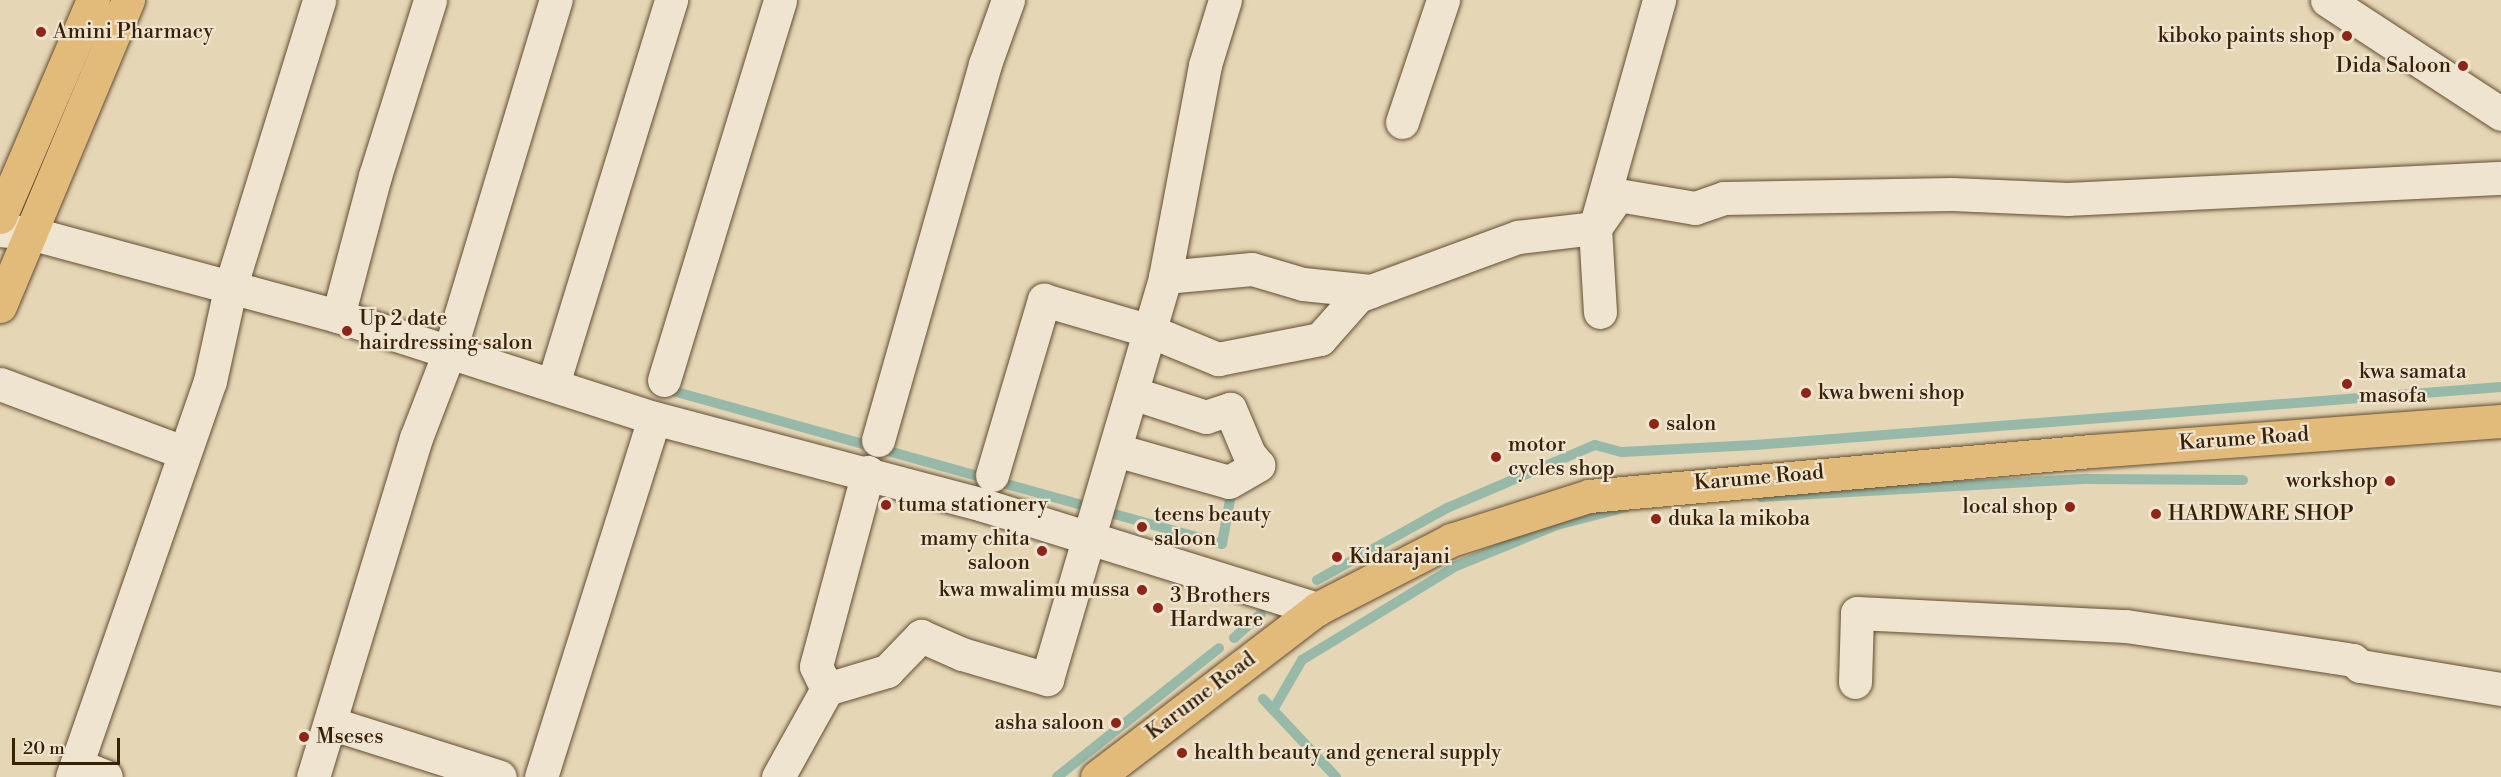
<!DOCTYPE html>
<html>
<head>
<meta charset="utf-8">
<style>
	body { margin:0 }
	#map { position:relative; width:2501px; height:777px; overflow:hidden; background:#e5d6b5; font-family:"Libre Bodoni",serif }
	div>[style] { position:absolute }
	.stream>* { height:10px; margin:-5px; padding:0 5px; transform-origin:5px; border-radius:5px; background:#96b9aa }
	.roads { filter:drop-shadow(0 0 2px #634e32) drop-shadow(0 0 2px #634e32) }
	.minor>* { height:33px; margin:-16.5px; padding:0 16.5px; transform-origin:16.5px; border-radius:16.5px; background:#eee4cf }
	.major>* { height:33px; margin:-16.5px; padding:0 16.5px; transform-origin:16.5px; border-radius:16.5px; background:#e2bb7a }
	.dots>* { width:16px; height:16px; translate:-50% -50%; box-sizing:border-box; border:3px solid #eee4cf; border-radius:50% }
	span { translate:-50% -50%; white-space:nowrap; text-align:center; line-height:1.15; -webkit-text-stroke:4.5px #eee4cf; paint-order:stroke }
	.poi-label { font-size:21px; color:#382107 }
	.left { translate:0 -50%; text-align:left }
	.right { translate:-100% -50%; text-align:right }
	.street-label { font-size:21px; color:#382107 }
	.scale { position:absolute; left:12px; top:738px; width:108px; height:27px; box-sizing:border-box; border:3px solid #382107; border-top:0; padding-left:8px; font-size:18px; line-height:21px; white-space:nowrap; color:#382107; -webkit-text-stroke:4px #eee4cf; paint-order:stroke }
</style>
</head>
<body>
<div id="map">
	<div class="stream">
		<i style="left:662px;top:388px;width:581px;rotate:15.57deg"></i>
		<i style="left:1222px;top:544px;width:56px;rotate:-79.7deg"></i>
		<i style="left:1761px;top:497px;width:327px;rotate:-3.2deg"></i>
		<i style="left:2088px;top:479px;width:155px;rotate:0.4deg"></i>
		<i style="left:1317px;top:580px;width:149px;rotate:-29deg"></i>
		<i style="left:1447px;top:508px;width:161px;rotate:-23.1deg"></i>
		<i style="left:1595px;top:445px;width:28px;rotate:15deg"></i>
		<i style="left:1622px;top:452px;width:133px;rotate:-3deg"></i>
		<i style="left:1755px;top:445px;width:748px;rotate:-4.45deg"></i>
		<i style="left:1234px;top:638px;width:36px;rotate:-42deg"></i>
		<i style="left:1263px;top:699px;width:107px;rotate:46.9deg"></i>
		<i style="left:1273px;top:710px;width:58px;rotate:-59.9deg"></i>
		<i style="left:1302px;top:660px;width:180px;rotate:-31.4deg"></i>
		<i style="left:1456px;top:566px;width:109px;rotate:-22.1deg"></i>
		<i style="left:1557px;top:525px;width:71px;rotate:-14.6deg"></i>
		<i style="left:1057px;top:777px;width:207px;rotate:-38.5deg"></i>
	</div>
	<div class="roads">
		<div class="minor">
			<i style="left:2327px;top:0;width:208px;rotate:33.2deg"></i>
			<i style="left:1402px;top:122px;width:129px;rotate:-71.4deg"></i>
			<i style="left:0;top:230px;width:30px;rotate:6deg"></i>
			<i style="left:30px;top:233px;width:319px;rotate:15.1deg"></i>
			<i style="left:338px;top:316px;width:332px;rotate:17.9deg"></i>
			<i style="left:654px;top:418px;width:340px;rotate:14.8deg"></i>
			<i style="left:983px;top:505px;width:350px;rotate:17.3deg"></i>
			<i style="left:1165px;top:277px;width:87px;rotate:-5.3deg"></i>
			<i style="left:1252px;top:269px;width:53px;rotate:16.4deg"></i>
			<i style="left:1303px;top:284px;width:68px;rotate:5.9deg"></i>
			<i style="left:1371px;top:291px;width:157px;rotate:-20.2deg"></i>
			<i style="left:1518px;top:237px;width:78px;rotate:-6.7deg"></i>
			<i style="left:1595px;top:228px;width:40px;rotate:-55.1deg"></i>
			<i style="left:1618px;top:195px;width:78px;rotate:9.6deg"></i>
			<i style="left:1695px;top:208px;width:31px;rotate:-19deg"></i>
			<i style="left:1724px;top:198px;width:228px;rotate:-1deg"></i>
			<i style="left:1952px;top:194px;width:116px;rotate:2.5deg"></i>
			<i style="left:2068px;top:199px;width:434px;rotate:-2.8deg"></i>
			<i style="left:1600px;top:312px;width:84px;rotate:-93.4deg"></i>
			<i style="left:1595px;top:228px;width:237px;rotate:-74.3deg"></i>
			<i style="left:338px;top:316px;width:145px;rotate:-75.2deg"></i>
			<i style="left:375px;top:176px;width:184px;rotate:-72.6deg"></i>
			<i style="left:664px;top:380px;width:397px;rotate:-73deg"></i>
			<i style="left:0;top:384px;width:195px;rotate:20.4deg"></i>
			<i style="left:553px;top:384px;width:402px;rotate:-72.9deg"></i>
			<i style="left:878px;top:440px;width:391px;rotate:-74.1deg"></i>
			<i style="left:985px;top:64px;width:68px;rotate:-70.2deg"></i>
			<i style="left:1116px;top:450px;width:117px;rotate:15.8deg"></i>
			<i style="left:1229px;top:482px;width:34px;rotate:-30deg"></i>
			<i style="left:1258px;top:465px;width:14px;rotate:-129deg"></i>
			<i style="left:1249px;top:454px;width:49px;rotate:-112.9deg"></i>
			<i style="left:1230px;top:409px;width:25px;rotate:162deg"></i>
			<i style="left:1206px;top:417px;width:78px;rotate:-162deg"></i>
			<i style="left:992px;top:475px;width:183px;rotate:-73.5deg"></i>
			<i style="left:1044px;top:300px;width:110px;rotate:16.3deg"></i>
			<i style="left:1150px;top:331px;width:74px;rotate:22.4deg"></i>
			<i style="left:1218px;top:359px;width:104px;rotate:-11.1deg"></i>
			<i style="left:1320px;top:339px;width:57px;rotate:-48.5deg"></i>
			<i style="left:1358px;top:296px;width:14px;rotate:-21deg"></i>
			<i style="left:1855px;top:682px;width:69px;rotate:-88.3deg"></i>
			<i style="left:1857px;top:613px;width:269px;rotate:2.8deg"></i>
			<i style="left:2126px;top:626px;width:210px;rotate:8.5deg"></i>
			<i style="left:2334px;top:657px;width:19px;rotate:9deg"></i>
			<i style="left:2353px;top:660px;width:9px;rotate:41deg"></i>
			<i style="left:2360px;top:666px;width:143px;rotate:9.3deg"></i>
			<i style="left:827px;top:689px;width:63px;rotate:-16.7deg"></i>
			<i style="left:887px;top:671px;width:49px;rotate:-45.8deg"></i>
			<i style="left:921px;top:636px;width:45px;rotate:23.7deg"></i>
			<i style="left:962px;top:654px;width:89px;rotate:16.4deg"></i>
			<i style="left:1047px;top:679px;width:419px;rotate:-73.6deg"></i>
			<i style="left:1165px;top:277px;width:216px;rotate:-79.3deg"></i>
			<i style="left:1205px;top:65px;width:68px;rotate:-72.9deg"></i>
			<i style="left:330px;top:723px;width:178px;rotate:17.6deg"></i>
			<i style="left:77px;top:765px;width:31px;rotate:22deg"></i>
			<i style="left:72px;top:777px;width:419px;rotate:-70.8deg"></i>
			<i style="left:210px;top:381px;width:98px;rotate:-77.7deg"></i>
			<i style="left:231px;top:285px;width:298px;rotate:-72.8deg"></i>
			<i style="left:313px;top:777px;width:354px;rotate:-73.1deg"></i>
			<i style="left:416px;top:438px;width:94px;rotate:-68.9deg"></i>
			<i style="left:450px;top:350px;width:366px;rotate:-73.2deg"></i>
			<i style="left:541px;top:777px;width:376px;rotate:-72.5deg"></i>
			<i style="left:778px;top:777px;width:101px;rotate:-60.9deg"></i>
			<i style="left:827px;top:689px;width:25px;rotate:-116deg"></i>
			<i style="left:816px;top:666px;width:201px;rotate:-75deg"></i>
		</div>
		<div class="major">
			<i style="left:0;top:217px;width:236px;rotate:-66.8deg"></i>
			<i style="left:0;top:306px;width:332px;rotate:-67.3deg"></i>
			<i style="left:1097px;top:777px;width:277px;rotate:-37.4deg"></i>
			<i style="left:1317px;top:609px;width:151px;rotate:-27.2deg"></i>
			<i style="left:1451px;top:540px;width:145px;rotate:-17.7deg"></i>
			<i style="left:1589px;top:496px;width:504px;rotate:-5.12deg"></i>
			<i style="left:2091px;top:451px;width:411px;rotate:-4.2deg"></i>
		</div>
	</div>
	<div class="dots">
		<i style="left:41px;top:32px;background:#8f2418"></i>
		<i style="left:2347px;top:36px;background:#8f2418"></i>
		<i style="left:2463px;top:66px;background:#8f2418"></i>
		<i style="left:347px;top:331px;background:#8f2418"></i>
		<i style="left:2347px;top:384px;background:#8f2418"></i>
		<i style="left:1806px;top:393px;background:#8f2418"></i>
		<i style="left:1654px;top:424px;background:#8f2418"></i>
		<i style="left:1496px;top:457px;background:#8f2418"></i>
		<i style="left:2390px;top:481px;background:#8f2418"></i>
		<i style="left:886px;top:505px;background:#8f2418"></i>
		<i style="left:2070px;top:507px;background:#8f2418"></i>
		<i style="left:2156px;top:514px;background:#8f2418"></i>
		<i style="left:1656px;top:519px;background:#8f2418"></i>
		<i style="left:1142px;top:527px;background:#8f2418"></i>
		<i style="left:1042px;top:551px;background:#8f2418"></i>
		<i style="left:1337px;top:557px;background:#8f2418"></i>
		<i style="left:1142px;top:590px;background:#8f2418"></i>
		<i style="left:1158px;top:608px;background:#8f2418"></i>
		<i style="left:1116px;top:723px;background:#8f2418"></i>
		<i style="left:304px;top:737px;background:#8f2418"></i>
		<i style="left:1182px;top:753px;background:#8f2418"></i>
	</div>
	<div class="poi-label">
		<span class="left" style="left:53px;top:32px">Amini Pharmacy</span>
		<span class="right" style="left:2335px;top:36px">kiboko paints shop</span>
		<span class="right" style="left:2451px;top:66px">Dida Saloon</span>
		<span class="left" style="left:359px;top:331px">Up 2 date<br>hairdressing salon</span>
		<span class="left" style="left:2359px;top:384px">kwa samata<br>masofa</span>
		<span class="left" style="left:1818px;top:393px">kwa bweni shop</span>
		<span class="left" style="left:1666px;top:424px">salon</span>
		<span class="left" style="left:1508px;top:457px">motor<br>cycles shop</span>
		<span class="right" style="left:2378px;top:481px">workshop</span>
		<span class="left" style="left:898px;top:505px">tuma stationery</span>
		<span class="right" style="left:2058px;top:507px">local shop</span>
		<span class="left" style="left:2168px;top:514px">HARDWARE SHOP</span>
		<span class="left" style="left:1154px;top:527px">teens beauty<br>saloon</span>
		<span class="left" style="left:1668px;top:519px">duka la mikoba</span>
		<span class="right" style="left:1030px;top:551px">mamy chita<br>saloon</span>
		<span class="left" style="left:1349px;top:557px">Kidarajani</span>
		<span class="right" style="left:1130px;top:590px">kwa mwalimu mussa</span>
		<span class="left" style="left:1170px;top:608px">3 Brothers<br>Hardware</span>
		<span class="right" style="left:1104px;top:723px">asha saloon</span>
		<span class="left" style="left:316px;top:737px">Mseses</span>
		<span class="left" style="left:1194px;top:753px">health beauty and general supply</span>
	</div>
	<div class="street-label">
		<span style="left:2244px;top:439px;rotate:-4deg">Karume Road</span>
		<span style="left:1759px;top:478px;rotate:-5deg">Karume Road</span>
		<span style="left:1201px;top:696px;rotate:-37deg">Karume Road</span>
	</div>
	<div class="scale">20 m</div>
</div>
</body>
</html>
